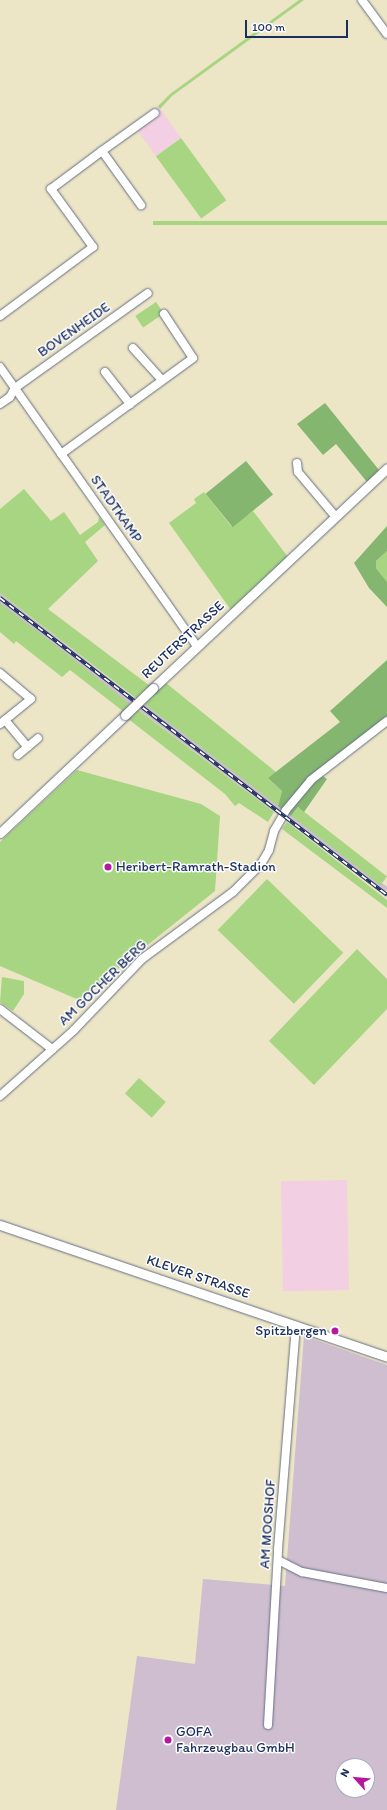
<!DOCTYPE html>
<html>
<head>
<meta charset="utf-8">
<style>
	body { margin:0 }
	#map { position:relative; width:387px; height:1810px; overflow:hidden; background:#ece5c6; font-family:Itim,sans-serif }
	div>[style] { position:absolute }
	.built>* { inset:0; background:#f2cfe2; transform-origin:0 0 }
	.industrial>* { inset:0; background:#cfbdd0; transform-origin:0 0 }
	.green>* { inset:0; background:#a7d582; transform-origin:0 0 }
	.forest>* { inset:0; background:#85b670; transform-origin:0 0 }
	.roads { filter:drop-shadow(0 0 1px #646f82) drop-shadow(0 0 1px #646f82) }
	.minor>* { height:8px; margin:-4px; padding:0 4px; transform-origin:4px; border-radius:4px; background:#fff }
	.tertiary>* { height:9px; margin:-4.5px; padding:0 4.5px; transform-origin:4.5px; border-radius:4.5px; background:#fff }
	.rail>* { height:3.5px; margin-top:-1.75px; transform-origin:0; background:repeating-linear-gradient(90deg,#fff 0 6px,#1b2f5e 0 12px); box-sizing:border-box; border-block:1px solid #1b2f5e }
	.bridges { filter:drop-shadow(0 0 1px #646f82) drop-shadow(0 0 1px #646f82) }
	.tertiary-bridge>* { height:9px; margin:-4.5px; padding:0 4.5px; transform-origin:4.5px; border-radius:4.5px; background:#fff }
	.dots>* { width:11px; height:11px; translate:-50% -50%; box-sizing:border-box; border:2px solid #fff; border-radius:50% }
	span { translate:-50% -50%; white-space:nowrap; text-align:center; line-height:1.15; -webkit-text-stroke:3px #fff; paint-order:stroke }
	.street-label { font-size:14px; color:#1b2f5e }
	.poi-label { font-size:14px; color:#1b2f5e }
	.left { translate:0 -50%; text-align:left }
	.right { translate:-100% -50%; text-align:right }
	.north { position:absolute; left:335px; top:1758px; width:40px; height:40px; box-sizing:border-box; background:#fff; border:1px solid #a4acbf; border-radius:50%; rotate:297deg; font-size:11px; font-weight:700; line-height:16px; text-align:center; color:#1b2f5e }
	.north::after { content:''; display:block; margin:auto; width:14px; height:18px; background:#b5179e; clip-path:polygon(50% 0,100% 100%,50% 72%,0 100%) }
	.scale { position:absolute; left:245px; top:20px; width:103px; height:18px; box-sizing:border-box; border:2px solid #1b2f5e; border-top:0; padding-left:5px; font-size:12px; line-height:14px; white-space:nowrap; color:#1b2f5e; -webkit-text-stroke:3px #fff; paint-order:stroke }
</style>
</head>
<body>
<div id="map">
	<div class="built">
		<i style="left:158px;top:106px;width:39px;height:31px;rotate:54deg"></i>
		<i style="left:347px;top:1180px;width:110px;height:66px;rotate:89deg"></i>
	</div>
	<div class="industrial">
		<i style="left:0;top:593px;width:173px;height:10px;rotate:38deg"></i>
		<i style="left:143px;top:703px;width:307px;height:8px;rotate:37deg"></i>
		<i style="clip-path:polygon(evenodd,304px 1336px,387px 1365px,387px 1810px,116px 1810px,137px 1656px,195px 1664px,203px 1579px,285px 1586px,304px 1336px,343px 1766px,367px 1766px,367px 1790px,343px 1790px,343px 1766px)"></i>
	</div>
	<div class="green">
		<i style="clip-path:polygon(299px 0,304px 0,172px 96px,160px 109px,158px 106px,170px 94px)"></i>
		<i style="left:181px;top:138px;width:77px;height:31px;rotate:54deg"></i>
		<i style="left:387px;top:221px;width:4px;height:234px;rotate:90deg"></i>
		<i style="left:156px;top:302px;width:14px;height:25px;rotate:56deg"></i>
		<i style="clip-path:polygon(24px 489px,51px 521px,64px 512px,80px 535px,98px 522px,99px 517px,105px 525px,85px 542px,98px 561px,48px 609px,150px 686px,137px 699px,0 593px,0 509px)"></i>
		<i style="clip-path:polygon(204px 492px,231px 526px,253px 511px,288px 557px,231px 610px,169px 523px,196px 503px,194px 499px)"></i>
		<i style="clip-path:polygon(387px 551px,387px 582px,376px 568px,376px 561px)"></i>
		<i style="clip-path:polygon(0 603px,66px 653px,131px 705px,124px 712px,70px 670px,62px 677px,16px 641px,14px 644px,0 632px)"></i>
		<i style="clip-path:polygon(166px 683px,276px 772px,268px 778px,282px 791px,278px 806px,143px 703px)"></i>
		<i style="clip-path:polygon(137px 709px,274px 812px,268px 822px,239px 803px,235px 806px,225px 794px,127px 718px)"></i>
		<i style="clip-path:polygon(77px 770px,201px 804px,220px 816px,215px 891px,79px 1000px,0 966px,0 842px)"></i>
		<i style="left:298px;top:807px;width:113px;height:11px;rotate:38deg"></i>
		<i style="clip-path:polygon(287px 822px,387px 900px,387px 908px,282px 829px)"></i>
		<i style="left:267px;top:879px;width:106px;height:71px;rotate:44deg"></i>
		<i style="clip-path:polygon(357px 949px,387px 979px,387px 1009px,314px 1085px,269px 1041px)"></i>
		<i style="clip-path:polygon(2px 977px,24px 981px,24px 994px,13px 1011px,0 1002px)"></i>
		<i style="left:139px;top:1078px;width:36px;height:21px;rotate:42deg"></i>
	</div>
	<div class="forest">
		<i style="clip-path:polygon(325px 403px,379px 470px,367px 482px,336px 444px,323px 455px,297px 424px)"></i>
		<i style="left:246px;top:461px;width:43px;height:52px;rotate:51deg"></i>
		<i style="clip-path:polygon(387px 526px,387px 551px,376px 561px,376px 568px,387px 582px,387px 607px,369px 588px,354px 563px)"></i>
		<i style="clip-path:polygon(387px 660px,387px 719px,317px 771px,284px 811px,278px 806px,282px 791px,268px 778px,340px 722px,330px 711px)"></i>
		<i style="clip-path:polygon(320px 774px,327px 779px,304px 812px,298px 807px,291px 816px,287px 813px)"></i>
	</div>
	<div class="roads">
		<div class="minor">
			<i style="left:362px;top:0;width:42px;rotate:53.7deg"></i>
			<i style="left:102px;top:151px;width:65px;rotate:-35.6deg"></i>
			<i style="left:0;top:316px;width:116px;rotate:-36.6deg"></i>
			<i style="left:93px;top:247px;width:72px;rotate:-125.9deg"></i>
			<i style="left:51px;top:189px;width:64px;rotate:-36.7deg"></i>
			<i style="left:102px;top:151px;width:67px;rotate:54.2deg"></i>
			<i style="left:133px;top:348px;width:43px;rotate:47.8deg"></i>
			<i style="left:0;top:367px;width:342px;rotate:54.8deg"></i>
			<i style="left:105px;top:372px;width:41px;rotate:52deg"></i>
			<i style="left:0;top:404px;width:12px;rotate:-35deg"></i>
			<i style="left:10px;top:397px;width:10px;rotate:-61deg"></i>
			<i style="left:15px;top:388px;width:163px;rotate:-35.5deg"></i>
			<i style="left:61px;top:454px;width:163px;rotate:-36deg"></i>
			<i style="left:193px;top:358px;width:53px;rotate:-123.4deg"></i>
			<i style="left:297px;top:463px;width:9px;rotate:84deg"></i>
			<i style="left:298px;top:472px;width:57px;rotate:49.9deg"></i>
			<i style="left:0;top:673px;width:40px;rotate:40deg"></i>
			<i style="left:31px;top:699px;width:40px;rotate:141deg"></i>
			<i style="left:5px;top:720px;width:35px;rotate:50deg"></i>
			<i style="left:18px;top:755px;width:26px;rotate:-40deg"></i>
			<i style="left:0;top:1009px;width:66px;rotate:37.6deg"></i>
			<i style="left:0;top:1096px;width:99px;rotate:-41.7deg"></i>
			<i style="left:74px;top:1030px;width:98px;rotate:-46.2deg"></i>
			<i style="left:142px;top:959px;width:113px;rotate:-36.4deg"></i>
			<i style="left:233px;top:892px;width:40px;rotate:-45deg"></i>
			<i style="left:261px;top:864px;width:16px;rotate:-60deg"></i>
			<i style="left:269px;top:850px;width:20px;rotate:-75deg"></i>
			<i style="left:274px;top:831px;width:24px;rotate:-60deg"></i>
			<i style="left:286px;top:810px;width:39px;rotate:-50deg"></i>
			<i style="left:311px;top:780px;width:96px;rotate:-37.8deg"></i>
			<i style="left:278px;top:1560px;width:27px;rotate:27deg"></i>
			<i style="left:302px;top:1572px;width:86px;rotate:10.7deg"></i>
			<i style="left:268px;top:1725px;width:176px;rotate:-86.7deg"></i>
			<i style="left:278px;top:1549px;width:224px;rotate:-85.4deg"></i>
		</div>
		<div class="tertiary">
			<i style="left:153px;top:688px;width:321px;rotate:-43.2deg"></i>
			<i style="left:0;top:833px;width:172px;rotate:-43.3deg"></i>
			<i style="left:0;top:1225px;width:409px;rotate:18.8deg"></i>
		</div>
	</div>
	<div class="rail">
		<i style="left:0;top:598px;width:488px;rotate:37.5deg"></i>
	</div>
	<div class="bridges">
		<div class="tertiary-bridge">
			<i style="left:125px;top:715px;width:39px;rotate:-44deg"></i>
		</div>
	</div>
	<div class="dots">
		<i style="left:108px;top:867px;background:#b5179e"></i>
		<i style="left:335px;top:1331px;background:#b5179e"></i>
		<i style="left:168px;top:1740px;background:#b5179e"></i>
	</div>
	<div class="street-label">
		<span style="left:74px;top:330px;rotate:-35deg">BOVENHEIDE</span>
		<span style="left:116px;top:509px;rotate:55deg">STADTKAMP</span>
		<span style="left:183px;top:640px;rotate:-43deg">REUTERSTRASSE</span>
		<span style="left:103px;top:983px;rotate:-44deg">AM GOCHER BERG</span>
		<span style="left:198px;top:1277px;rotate:19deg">KLEVER STRASSE</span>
		<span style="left:268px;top:1524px;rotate:-86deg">AM MOOSHOF</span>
	</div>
	<div class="poi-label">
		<span class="left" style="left:116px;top:867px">Heribert-Ramrath-Stadion</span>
		<span class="right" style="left:327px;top:1331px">Spitzbergen</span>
		<span class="left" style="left:176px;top:1740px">GOFA<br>Fahrzeugbau GmbH</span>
	</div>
	<div class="north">N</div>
	<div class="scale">100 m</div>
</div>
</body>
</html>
